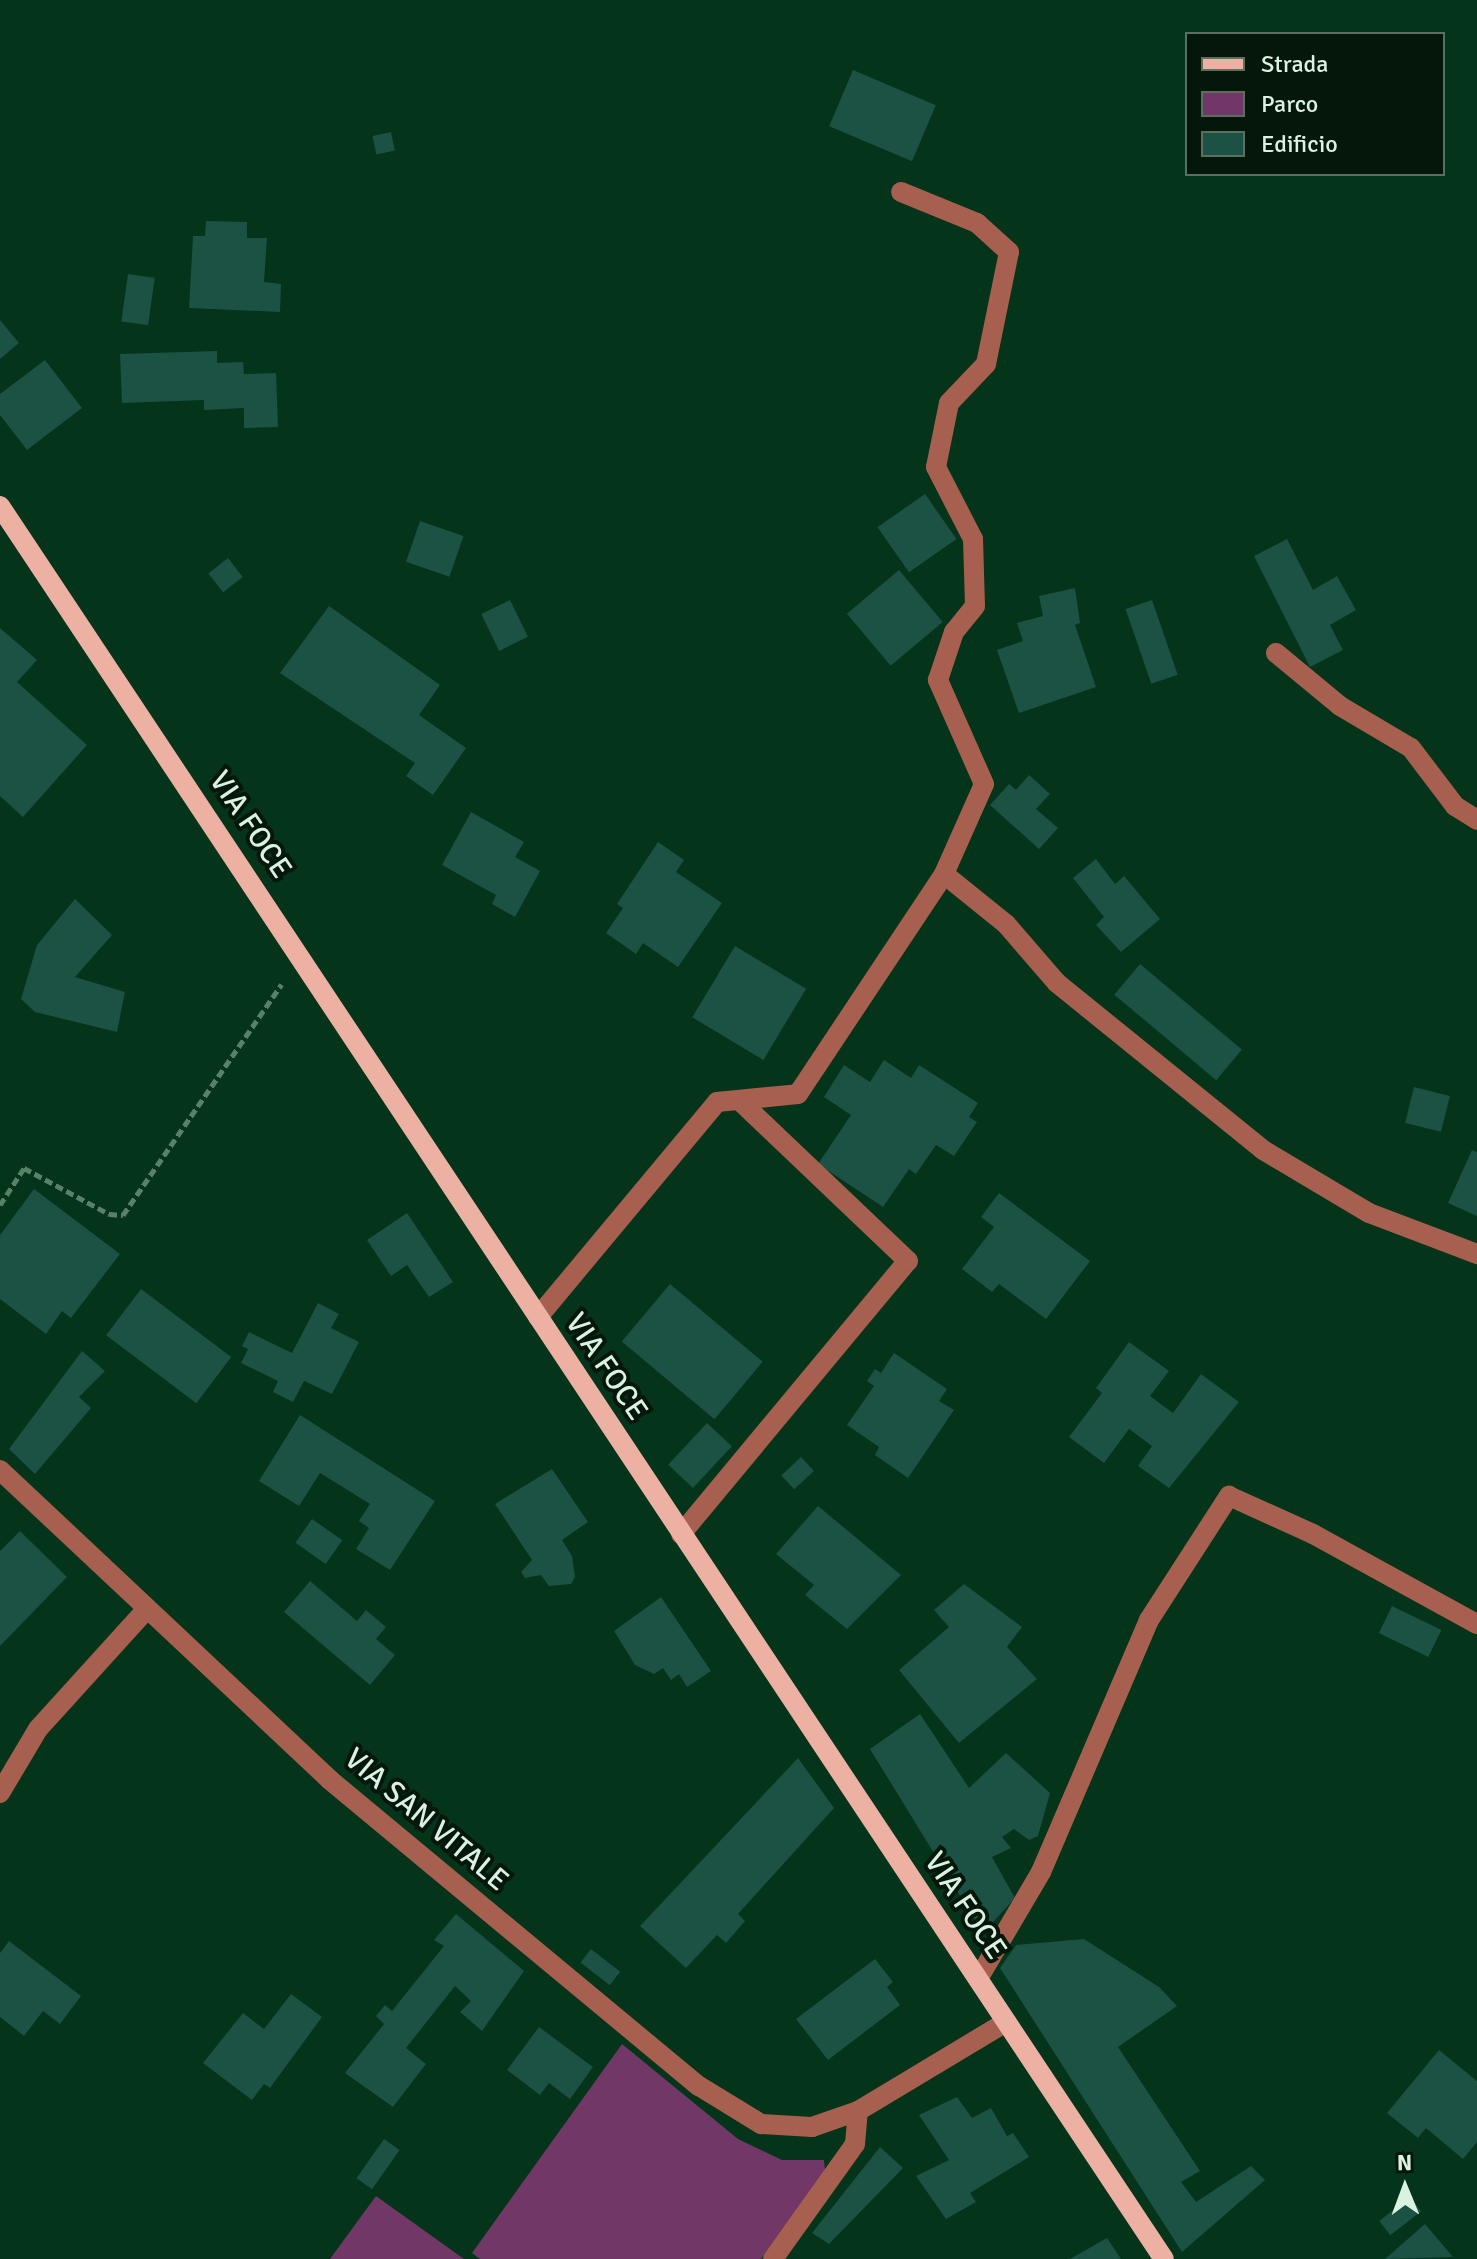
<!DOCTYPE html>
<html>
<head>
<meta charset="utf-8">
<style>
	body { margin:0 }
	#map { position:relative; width:1477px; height:2259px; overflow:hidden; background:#043419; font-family:Signika,sans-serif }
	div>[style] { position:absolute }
	.green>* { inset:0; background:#703767 }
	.building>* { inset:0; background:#1b5244; transform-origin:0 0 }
	.path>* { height:5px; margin-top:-2.5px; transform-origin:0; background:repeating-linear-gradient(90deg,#598068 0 8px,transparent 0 12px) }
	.minor>* { height:20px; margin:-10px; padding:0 10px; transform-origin:10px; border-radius:10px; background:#a75f4f }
	.major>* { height:20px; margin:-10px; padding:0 10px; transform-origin:10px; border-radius:10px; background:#edb1a3 }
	span { translate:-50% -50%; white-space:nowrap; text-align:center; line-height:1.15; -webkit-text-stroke:8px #05170b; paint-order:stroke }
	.street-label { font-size:30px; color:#daf2e0 }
	.legend { position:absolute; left:1185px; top:32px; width:260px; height:144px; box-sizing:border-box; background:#05170b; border:2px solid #5a6f60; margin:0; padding:10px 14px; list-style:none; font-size:24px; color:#daf2e0 }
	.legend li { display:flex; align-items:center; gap:16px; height:40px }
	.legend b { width:40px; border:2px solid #5a6f60 }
	.north { position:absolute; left:1365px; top:2147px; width:80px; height:80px; -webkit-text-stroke:6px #05170b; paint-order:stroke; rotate:359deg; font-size:22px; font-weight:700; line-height:32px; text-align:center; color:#daf2e0 }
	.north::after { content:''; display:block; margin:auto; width:28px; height:36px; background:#daf2e0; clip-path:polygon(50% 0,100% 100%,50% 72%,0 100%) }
</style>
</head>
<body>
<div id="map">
	<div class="green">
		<i style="clip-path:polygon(622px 2044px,738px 2139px,782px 2160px,824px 2160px,825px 2170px,761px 2259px,480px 2259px,472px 2253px)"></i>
		<i style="clip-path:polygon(376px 2196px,464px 2259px,330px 2259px)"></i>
	</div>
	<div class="building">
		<i style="left:853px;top:70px;width:90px;height:61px;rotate:23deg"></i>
		<i style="left:391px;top:132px;width:19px;height:19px;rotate:78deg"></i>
		<i style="clip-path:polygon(206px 221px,247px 222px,247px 238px,267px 238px,264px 282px,281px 284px,280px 312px,189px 308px,193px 236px,205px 236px)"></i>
		<i style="left:128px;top:274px;width:27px;height:48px;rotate:8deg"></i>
		<i style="clip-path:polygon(0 320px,19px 343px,0 359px)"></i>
		<i style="clip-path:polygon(217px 351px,217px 363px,243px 362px,244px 374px,276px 373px,278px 427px,244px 428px,244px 408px,204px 410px,204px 400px,122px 403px,120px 354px)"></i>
		<i style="clip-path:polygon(45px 360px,82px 408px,27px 450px,0 415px,0 394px)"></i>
		<i style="left:925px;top:494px;width:55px;height:58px;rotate:55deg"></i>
		<i style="left:420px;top:521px;width:46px;height:43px;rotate:19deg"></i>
		<i style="clip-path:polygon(1287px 539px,1313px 590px,1337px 576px,1356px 610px,1330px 625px,1343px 650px,1310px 667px,1254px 556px)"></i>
		<i style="left:228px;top:558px;width:24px;height:25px;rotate:52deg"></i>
		<i style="left:899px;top:570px;width:68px;height:68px;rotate:50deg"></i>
		<i style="clip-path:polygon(1075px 588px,1080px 623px,1075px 625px,1096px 687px,1019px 713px,997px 650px,1023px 641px,1017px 623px,1043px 616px,1039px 596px)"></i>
		<i style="left:510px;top:600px;width:41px;height:32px;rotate:64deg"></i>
		<i style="left:1152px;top:600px;width:79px;height:28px;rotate:71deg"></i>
		<i style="clip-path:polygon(329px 606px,440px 685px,419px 715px,466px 748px,433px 795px,406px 776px,415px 763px,280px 673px)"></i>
		<i style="clip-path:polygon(0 628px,37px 660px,17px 682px,87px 745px,23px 817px,0 796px)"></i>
		<i style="clip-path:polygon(1029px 775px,1050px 794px,1036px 809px,1058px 828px,1039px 849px,990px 805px,1009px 784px,1016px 790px)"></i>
		<i style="clip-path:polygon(471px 812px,524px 842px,515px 857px,540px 871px,515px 917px,492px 904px,496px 895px,442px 865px)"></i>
		<i style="clip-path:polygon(658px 842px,684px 860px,676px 872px,722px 903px,678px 967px,643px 943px,636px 954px,606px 933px,623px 908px,617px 904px)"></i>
		<i style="clip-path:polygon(1096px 859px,1115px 884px,1124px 876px,1160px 919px,1121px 952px,1096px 925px,1104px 917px,1073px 878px)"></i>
		<i style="clip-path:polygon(75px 899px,112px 935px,75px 977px,125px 992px,117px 1032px,35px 1012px,21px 999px,37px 945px)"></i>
		<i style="left:735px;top:946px;width:83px;height:83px;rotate:31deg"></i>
		<i style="left:1140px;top:964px;width:133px;height:40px;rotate:40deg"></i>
		<i style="clip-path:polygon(884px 1060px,911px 1078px,919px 1065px,978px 1103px,969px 1117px,977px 1122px,954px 1156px,936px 1145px,916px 1174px,909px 1169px,883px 1207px,818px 1164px,851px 1115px,824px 1097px,844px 1065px,870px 1082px)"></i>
		<i style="left:1414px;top:1087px;width:37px;height:37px;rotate:14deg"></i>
		<i style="clip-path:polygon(1472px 1150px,1477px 1152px,1477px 1216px,1448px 1203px)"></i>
		<i style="clip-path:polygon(34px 1189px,120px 1254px,71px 1318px,62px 1311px,46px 1334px,0 1299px,0 1235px)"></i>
		<i style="clip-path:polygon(999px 1193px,1090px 1261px,1046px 1319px,999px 1284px,992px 1292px,962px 1269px,994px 1227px,981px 1217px)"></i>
		<i style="clip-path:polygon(407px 1213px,453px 1282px,429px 1297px,407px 1265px,391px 1276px,367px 1240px)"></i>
		<i style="left:670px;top:1284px;width:121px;height:75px;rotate:40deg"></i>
		<i style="left:141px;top:1289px;width:113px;height:58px;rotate:37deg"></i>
		<i style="clip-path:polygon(318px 1303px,339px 1314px,331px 1328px,359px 1342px,332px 1394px,304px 1381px,293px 1402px,273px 1392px,278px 1381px,241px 1363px,248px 1349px,242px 1346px,249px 1332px,292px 1353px)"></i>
		<i style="clip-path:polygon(1129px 1342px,1169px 1371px,1150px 1396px,1173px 1413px,1201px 1374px,1239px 1402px,1169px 1488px,1138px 1466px,1152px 1446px,1129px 1429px,1104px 1463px,1069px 1437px,1102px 1393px,1096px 1388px)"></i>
		<i style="clip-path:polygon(82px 1351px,105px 1371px,79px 1397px,91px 1408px,35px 1474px,9px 1449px)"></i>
		<i style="clip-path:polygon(894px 1353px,947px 1389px,939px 1401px,954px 1410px,908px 1478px,875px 1455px,879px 1447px,847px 1425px,874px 1386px,867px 1381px,875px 1369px,881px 1373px)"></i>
		<i style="clip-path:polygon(300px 1415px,435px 1501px,390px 1570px,356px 1549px,369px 1528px,359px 1521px,370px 1504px,320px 1473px,299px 1506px,259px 1481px)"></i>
		<i style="left:707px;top:1423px;width:34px;height:57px;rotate:43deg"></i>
		<i style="left:801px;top:1457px;width:19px;height:27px;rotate:47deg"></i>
		<i style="clip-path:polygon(552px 1469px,588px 1522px,562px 1540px,572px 1556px,575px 1577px,571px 1584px,549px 1586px,541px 1575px,525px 1578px,521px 1572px,532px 1560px,495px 1504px)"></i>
		<i style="clip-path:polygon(818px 1506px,901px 1575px,847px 1629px,805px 1595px,814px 1585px,776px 1554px)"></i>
		<i style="left:312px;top:1519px;width:37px;height:29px;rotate:35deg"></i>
		<i style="clip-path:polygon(20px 1531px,67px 1577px,0 1646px,0 1551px)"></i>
		<i style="clip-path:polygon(310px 1581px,357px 1621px,366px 1610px,386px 1627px,376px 1639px,395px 1655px,370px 1685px,284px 1612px)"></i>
		<i style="clip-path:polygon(964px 1584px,1022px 1627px,1007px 1647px,1037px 1679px,959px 1743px,899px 1670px,949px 1627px,934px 1610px)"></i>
		<i style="clip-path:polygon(661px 1597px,711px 1671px,687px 1687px,679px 1674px,671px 1680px,663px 1668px,654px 1674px,635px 1665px,614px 1631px)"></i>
		<i style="left:1392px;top:1606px;width:55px;height:30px;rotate:26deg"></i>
		<i style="clip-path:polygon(920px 1714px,969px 1788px,1006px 1753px,1050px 1793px,1038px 1836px,1029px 1840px,1014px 1829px,1002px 1837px,1011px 1848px,992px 1857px,1015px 1898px,983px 1933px,870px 1749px)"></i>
		<i style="clip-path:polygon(798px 1758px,834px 1808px,738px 1914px,745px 1921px,726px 1943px,717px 1935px,686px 1968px,640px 1926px)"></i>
		<i style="clip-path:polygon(456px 1914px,524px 1971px,482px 2031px,460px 2012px,471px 2001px,455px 1986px,406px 2048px,426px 2064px,393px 2107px,345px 2073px,384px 2024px,376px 2016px,385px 2005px,392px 2011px,444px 1946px,434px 1940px)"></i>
		<i style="clip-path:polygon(1084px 1939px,1159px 1987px,1177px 2006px,1118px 2047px,1200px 2171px,1181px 2182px,1196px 2202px,1251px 2166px,1265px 2180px,1182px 2252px,1000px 1968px,1016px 1945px)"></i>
		<i style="clip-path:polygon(9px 1941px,81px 1996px,60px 2024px,43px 2011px,24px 2036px,0 2017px,0 1953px)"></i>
		<i style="left:591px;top:1949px;width:37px;height:17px;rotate:38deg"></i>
		<i style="clip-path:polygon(875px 1959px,893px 1982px,887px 1987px,900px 2005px,828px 2060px,796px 2019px)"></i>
		<i style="clip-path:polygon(291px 1994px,322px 2017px,270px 2088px,264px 2084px,252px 2100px,203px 2063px,243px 2013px,264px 2029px)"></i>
		<i style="clip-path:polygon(539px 2027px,593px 2067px,570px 2099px,549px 2083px,540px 2095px,507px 2070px)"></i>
		<i style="clip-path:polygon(1439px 2050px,1477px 2081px,1477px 2142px,1463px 2159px,1426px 2128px,1418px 2138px,1387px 2113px)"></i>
		<i style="clip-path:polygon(957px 2097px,972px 2118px,991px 2108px,1007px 2136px,1013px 2133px,1029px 2157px,970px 2193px,976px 2202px,946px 2219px,916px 2176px,949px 2160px,919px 2115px)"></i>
		<i style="left:384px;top:2139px;width:19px;height:48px;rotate:35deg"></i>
		<i style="clip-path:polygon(880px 2147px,903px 2168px,829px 2244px,812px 2233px)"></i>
		<i style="left:1410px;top:2197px;width:18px;height:39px;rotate:52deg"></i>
		<i style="clip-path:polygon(1425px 2224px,1453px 2257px,1385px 2259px)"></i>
		<i style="clip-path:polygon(1107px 2238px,1121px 2259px,1070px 2259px)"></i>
	</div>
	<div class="path">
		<i style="left:0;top:1205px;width:44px;rotate:-57deg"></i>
		<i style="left:24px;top:1168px;width:97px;rotate:28.4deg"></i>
		<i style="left:109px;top:1214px;width:14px;rotate:4deg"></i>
		<i style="left:123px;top:1215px;width:280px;rotate:-55.5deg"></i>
	</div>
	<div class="minor">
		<i style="left:1276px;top:653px;width:83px;rotate:39.6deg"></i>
		<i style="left:1340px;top:706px;width:82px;rotate:30.6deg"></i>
		<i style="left:1411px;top:748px;width:73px;rotate:52.8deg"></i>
		<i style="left:1455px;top:806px;width:26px;rotate:32deg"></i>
		<i style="left:944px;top:874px;width:80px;rotate:38.9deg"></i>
		<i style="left:1006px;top:924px;width:78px;rotate:49.2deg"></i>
		<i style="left:1057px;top:983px;width:265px;rotate:39deg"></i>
		<i style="left:1263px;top:1150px;width:123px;rotate:30.7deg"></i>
		<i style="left:1369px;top:1213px;width:116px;rotate:20.8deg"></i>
		<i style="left:538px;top:1317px;width:280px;rotate:-50.2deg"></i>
		<i style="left:717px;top:1102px;width:81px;rotate:-5.6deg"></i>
		<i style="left:798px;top:1094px;width:264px;rotate:-56.4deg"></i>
		<i style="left:944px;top:874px;width:98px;rotate:-66deg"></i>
		<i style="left:984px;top:784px;width:114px;rotate:-113.9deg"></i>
		<i style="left:938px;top:680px;width:51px;rotate:-71.6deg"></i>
		<i style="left:954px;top:632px;width:33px;rotate:-51deg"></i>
		<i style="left:975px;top:606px;width:67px;rotate:-91.7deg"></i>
		<i style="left:973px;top:539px;width:81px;rotate:-117.2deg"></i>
		<i style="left:936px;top:467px;width:65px;rotate:-78.5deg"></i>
		<i style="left:949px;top:403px;width:54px;rotate:-46.5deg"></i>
		<i style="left:986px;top:364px;width:114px;rotate:-78.4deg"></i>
		<i style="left:1009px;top:252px;width:43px;rotate:-137.8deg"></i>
		<i style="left:977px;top:223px;width:82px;rotate:-157.8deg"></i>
		<i style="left:0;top:1470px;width:453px;rotate:43.2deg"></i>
		<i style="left:330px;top:1780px;width:479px;rotate:39.7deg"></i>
		<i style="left:699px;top:2086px;width:73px;rotate:31.5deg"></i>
		<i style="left:761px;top:2124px;width:51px;rotate:3.4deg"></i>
		<i style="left:812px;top:2127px;width:49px;rotate:-19.2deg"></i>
		<i style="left:858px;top:2111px;width:173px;rotate:-31deg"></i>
		<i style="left:681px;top:1534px;width:355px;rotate:-50.3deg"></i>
		<i style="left:908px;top:1261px;width:233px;rotate:-136.4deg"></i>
		<i style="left:0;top:1793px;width:74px;rotate:-59.3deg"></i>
		<i style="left:38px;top:1729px;width:159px;rotate:-47.8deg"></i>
		<i style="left:978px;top:1979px;width:124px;rotate:-59.5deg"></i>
		<i style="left:1041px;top:1872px;width:274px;rotate:-66.8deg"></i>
		<i style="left:1149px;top:1620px;width:148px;rotate:-57.2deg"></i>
		<i style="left:1229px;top:1496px;width:92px;rotate:24.3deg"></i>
		<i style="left:1313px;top:1534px;width:187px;rotate:28.8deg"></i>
		<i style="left:773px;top:2259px;width:141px;rotate:-54.5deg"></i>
		<i style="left:855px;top:2144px;width:33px;rotate:-85deg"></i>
	</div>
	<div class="major">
		<i style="left:0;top:506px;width:2104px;rotate:56.42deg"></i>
	</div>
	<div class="street-label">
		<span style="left:250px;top:825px;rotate:56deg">VIA FOCE</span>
		<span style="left:606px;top:1367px;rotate:56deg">VIA FOCE</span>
		<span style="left:426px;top:1820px;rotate:40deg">VIA SAN VITALE</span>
		<span style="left:965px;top:1906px;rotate:56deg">VIA FOCE</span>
	</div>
	<ul class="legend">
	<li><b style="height:10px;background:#edb1a3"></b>Strada</li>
	<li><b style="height:22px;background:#703767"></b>Parco</li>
	<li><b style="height:22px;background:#1b5244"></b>Edificio</li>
	</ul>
	<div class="north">N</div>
</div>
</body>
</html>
